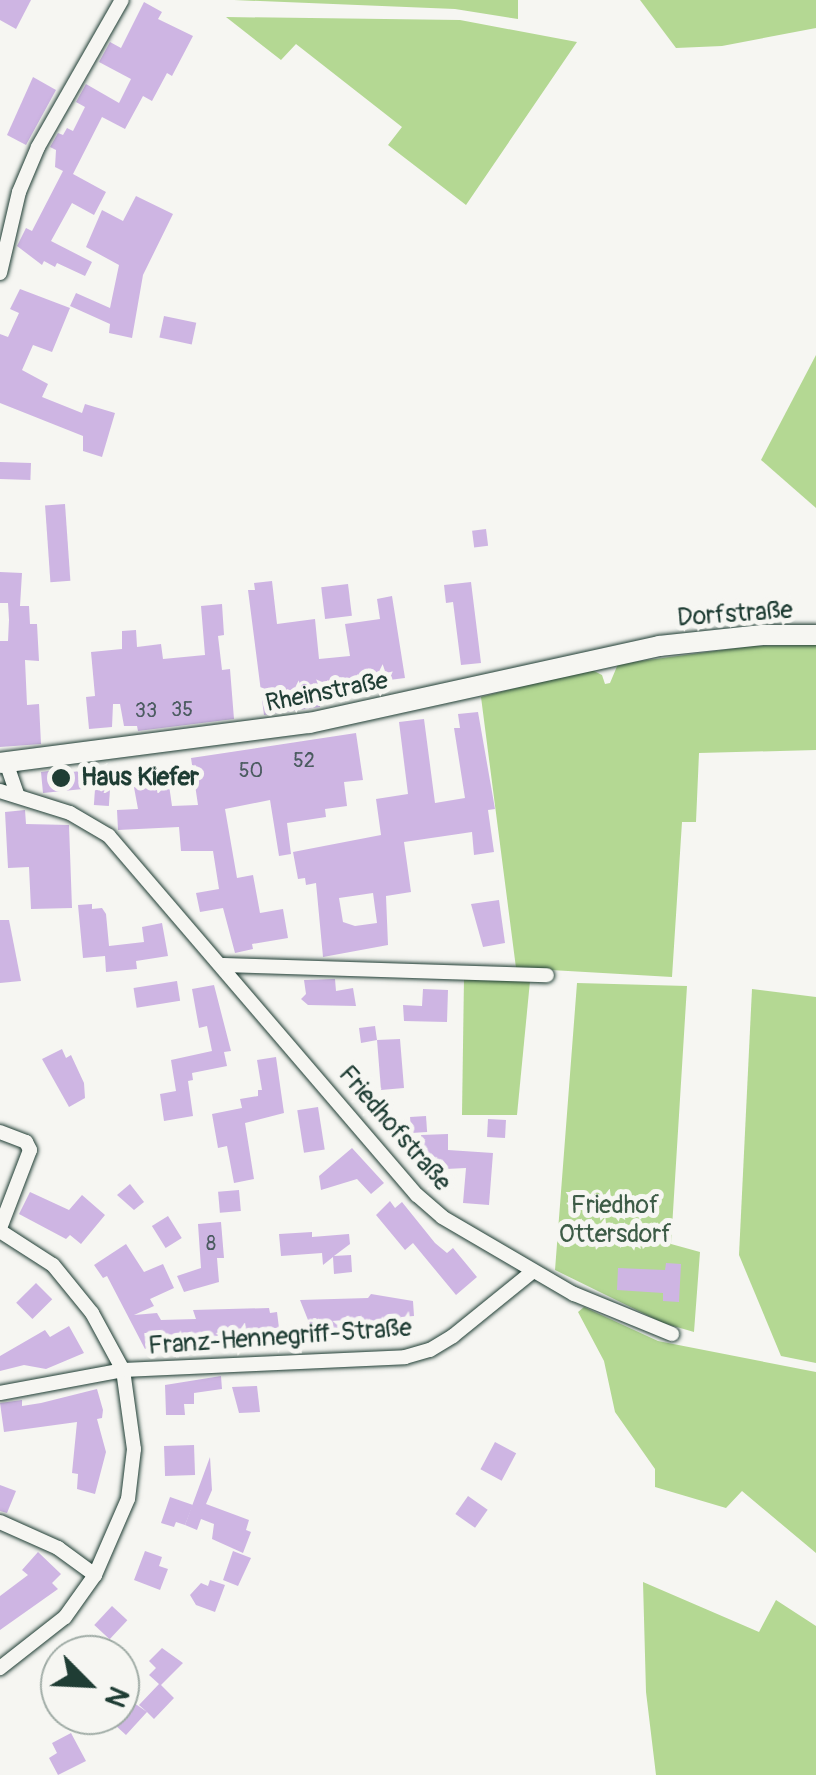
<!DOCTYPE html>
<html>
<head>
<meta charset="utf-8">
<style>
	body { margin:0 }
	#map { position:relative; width:816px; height:1775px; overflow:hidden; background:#f6f6f2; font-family:Pangolin,sans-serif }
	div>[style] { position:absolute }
	.green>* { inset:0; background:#b4d893 }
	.building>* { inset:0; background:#ceb5e3; transform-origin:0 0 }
	.roads { filter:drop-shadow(0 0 2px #1f3d34) drop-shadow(0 0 2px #1f3d34) }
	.minor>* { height:14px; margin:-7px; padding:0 7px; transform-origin:7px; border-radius:7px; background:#f6f6f2 }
	.secondary>* { height:20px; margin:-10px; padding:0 10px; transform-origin:10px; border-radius:10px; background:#f6f6f2 }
	.dots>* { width:28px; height:28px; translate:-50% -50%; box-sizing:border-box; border:5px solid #f6f6f2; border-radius:50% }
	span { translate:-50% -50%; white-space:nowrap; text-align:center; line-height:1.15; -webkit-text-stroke:10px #f6f6f2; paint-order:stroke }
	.number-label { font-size:20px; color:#4b5b60 }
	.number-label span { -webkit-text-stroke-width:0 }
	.street-label { font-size:25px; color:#1f3d34 }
	.poi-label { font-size:25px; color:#1f3d34; font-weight:700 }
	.left { translate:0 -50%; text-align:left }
	.park-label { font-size:25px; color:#3d5c47 }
	.north { position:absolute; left:40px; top:1635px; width:100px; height:100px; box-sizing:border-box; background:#f6f6f2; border:2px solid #a0aca6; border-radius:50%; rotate:114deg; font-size:28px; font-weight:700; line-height:40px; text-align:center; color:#1f3d34 }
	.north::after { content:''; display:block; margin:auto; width:35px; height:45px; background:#1f3d34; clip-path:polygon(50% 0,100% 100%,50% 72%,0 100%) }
</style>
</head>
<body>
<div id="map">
	<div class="green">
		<i style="clip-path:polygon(234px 0,518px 0,518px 19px,455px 9px)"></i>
		<i style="clip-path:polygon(640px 0,816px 0,816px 28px,722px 46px,676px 48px)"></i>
		<i style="clip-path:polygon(226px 17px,460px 20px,577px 42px,466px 205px,388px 145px,402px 127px,296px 44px,281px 60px)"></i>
		<i style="clip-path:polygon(816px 355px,816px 508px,761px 460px)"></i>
		<i style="clip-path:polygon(816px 645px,816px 750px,699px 753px,696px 822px,682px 822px,672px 977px,516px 968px,481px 697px,590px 669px,602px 675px,605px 684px,610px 683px,618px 664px,752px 646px)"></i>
		<i style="clip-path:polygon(464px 978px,530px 981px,517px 1115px,462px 1115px)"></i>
		<i style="clip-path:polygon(577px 983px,687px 986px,671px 1244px,700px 1252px,694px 1332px,663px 1323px,555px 1270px)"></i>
		<i style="clip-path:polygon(752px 989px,816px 997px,816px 1363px,781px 1356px,739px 1255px)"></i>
		<i style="clip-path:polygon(584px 1307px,658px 1341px,816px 1372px,816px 1553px,742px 1491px,726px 1508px,655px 1487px,655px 1469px,615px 1412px,604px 1361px,578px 1312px)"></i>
		<i style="clip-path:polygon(643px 1582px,759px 1632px,776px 1600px,816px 1626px,816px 1775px,656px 1775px,646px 1692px)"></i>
	</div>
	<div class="building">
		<i style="clip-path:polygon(0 0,31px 0,16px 29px,0 20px)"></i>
		<i style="clip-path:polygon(144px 2px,162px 12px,158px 19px,193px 36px,172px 76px,167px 73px,152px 101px,143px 96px,125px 129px,102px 117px,73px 174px,106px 192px,94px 215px,72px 203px,51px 241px,92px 262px,85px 276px,57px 263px,55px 267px,44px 261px,42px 265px,17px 246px,26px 228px,32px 231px,63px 171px,55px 167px,56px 150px,50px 147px,58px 133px,63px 135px,67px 128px,73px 131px,85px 107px,76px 102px,86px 84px,119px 103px,131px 79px,99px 62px,110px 42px,121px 48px)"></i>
		<i style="clip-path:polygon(33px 77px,56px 90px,26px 145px,7px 135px)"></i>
		<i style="clip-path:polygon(136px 196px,173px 214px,143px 275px,132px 338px,109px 333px,110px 324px,70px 306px,76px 293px,110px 308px,119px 265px,86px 247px,102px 210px,123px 221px)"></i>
		<i style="clip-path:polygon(20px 289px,70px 308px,52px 352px,33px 345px,22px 370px,48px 384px,42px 397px,82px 413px,85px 404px,115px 413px,102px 457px,83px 451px,83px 436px,0 403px,0 334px,8px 337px,19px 313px,10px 309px)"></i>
		<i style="left:164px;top:316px;width:33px;height:22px;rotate:12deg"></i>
		<i style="left:0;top:462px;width:31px;height:17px;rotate:2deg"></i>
		<i style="left:65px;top:504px;width:77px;height:20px;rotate:86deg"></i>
		<i style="left:486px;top:529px;width:17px;height:14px;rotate:83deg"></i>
		<i style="clip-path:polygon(0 572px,22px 573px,20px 606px,29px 606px,30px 624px,37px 624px,39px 661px,25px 660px,27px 705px,39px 704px,41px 744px,0 747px,0 641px,8px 641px,9px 620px,8px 603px,0 603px)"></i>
		<i style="clip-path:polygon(272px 581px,277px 624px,315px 619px,319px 659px,350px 656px,345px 624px,380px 619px,377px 599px,392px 596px,405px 678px,318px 689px,320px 707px,264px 715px,248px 590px,255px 590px,254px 583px)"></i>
		<i style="clip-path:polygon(471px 582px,481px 663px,461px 665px,453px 602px,446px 603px,444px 585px)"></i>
		<i style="left:348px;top:584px;width:32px;height:27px;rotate:83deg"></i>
		<i style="clip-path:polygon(222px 604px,224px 635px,218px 636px,222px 670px,230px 669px,234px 719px,138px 731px,137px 726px,124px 726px,120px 704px,113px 704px,112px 727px,89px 729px,86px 697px,95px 696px,91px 652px,122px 649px,122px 631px,136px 630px,137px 647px,161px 644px,163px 659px,205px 655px,201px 606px)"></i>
		<i style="clip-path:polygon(evenodd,478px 712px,495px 809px,488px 810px,494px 852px,474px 855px,472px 832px,404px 842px,411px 892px,386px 896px,388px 945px,323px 957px,316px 883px,306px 885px,305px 878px,298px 879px,293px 852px,381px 835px,376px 799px,408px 794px,399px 722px,424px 719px,435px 803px,465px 798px,454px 728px,460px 728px,458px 714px,478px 712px,373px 893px,377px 923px,355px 926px,343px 922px,339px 898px,373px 893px)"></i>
		<i style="clip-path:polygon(356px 733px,363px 780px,344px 782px,347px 806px,325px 809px,326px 817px,287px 823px,291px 854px,279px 856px,270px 800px,225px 809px,237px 878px,253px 875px,260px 913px,283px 909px,288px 938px,252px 944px,253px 949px,235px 953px,223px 908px,200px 912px,196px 893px,219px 889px,213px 851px,181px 851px,179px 827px,118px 830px,117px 810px,138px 809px,131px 771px,143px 764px,155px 767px,159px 787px,169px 785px,172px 806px,198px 805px,191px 758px)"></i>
		<i style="clip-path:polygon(71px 768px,72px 772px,80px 771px,83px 789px,43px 793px,41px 772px)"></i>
		<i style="left:95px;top:789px;width:15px;height:16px;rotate:4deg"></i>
		<i style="clip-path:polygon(25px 810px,26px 824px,69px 825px,72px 908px,31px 909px,29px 867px,8px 868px,5px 812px)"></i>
		<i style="clip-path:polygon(499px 900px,505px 943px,483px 947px,471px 904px)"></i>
		<i style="clip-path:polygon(92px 904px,92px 909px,102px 908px,106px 914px,109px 946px,144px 942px,142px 927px,162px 923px,168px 956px,136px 961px,137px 969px,106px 972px,105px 956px,83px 958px,78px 905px)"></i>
		<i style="clip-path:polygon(0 920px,9px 920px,21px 981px,0 983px)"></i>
		<i style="clip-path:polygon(335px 979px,336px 991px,353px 988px,356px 1006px,308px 1005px,301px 999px,306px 994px,304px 980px)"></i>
		<i style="left:177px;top:981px;width:20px;height:44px;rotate:81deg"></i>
		<i style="clip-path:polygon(214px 985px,231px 1051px,224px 1052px,227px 1066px,192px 1073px,193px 1080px,188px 1081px,193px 1116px,164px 1121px,160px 1094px,176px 1091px,171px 1060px,212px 1051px,207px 1026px,199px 1028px,192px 989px)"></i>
		<i style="clip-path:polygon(423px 989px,448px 990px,447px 1022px,404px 1021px,403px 1005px,422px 1006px)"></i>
		<i style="clip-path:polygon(375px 1026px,377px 1040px,400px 1039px,404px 1088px,381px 1090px,377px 1040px,361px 1043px,359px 1028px)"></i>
		<i style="clip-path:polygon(62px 1049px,66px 1058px,71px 1055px,84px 1083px,85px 1098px,69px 1107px,42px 1059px)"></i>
		<i style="clip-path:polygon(276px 1057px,284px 1113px,245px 1123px,254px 1179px,234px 1183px,227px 1146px,218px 1148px,212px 1114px,242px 1108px,240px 1099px,258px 1096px,258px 1090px,262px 1090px,257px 1060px)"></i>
		<i style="left:318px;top:1107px;width:43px;height:21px;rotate:81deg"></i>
		<i style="left:426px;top:1116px;width:16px;height:16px;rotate:86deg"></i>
		<i style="left:488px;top:1119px;width:18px;height:18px;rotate:3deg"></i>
		<i style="clip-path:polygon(448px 1134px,448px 1150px,493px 1153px,489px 1205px,463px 1203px,466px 1168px,426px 1170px,421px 1135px)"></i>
		<i style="clip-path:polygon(352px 1148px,384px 1183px,371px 1194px,357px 1179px,321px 1190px,319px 1176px)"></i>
		<i style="clip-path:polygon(130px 1184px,144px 1202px,134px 1210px,117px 1195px)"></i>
		<i style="left:239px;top:1190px;width:21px;height:21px;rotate:85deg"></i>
		<i style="clip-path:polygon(30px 1192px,69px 1210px,82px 1195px,105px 1215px,81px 1244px,70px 1235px,66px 1239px,19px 1214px)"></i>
		<i style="clip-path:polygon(390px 1201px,395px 1208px,402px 1202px,435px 1243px,447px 1253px,453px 1248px,477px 1277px,456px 1295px,413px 1243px,405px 1250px,376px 1215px)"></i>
		<i style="left:168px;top:1216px;width:26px;height:19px;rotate:58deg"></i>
		<i style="clip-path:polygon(221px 1222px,224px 1258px,217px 1258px,219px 1282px,184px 1292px,177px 1276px,201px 1268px,198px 1224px)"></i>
		<i style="clip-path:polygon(312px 1232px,312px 1237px,349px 1234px,350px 1244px,334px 1256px,351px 1255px,352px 1272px,334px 1274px,333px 1257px,323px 1265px,322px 1253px,281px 1256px,279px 1234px)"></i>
		<i style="clip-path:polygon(126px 1244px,144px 1272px,163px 1264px,174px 1288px,150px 1299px,154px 1306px,134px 1315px,157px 1313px,161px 1320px,196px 1319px,193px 1310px,269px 1308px,270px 1313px,277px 1312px,279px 1328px,271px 1328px,272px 1336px,235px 1339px,192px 1342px,192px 1334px,174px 1335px,145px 1349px,107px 1276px,103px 1278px,94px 1265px)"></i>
		<i style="clip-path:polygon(666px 1263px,681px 1264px,679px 1302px,663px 1301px,663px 1293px,617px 1290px,618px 1268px,665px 1270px)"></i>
		<i style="left:36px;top:1283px;width:23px;height:28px;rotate:45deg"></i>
		<i style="clip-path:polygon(371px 1294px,413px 1301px,414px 1316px,401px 1317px,402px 1323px,312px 1330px,300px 1300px,368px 1298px)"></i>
		<i style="clip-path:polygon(69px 1326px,84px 1353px,46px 1369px,24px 1365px,0 1371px,0 1356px,45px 1330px,50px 1337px)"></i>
		<i style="clip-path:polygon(221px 1376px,222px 1389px,194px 1393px,194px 1404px,184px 1404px,185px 1415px,166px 1415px,165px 1385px)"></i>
		<i style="clip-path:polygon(257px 1386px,260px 1412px,239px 1413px,232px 1387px)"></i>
		<i style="clip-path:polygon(97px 1389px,103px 1410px,102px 1418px,97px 1419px,106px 1452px,95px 1494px,77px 1489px,78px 1474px,72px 1473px,77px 1422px,4px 1432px,0 1403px,22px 1400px,22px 1406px,41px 1403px)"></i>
		<i style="left:495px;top:1442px;width:24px;height:31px;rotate:28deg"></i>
		<i style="left:194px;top:1445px;width:30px;height:30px;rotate:88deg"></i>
		<i style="clip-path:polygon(210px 1457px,212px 1490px,206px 1504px,249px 1520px,246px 1530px,251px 1532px,243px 1553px,212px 1539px,214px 1524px,201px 1519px,197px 1530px,185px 1525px)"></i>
		<i style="clip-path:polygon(0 1485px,16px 1491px,7px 1513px,0 1511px)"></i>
		<i style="left:468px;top:1496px;width:24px;height:22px;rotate:35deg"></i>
		<i style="clip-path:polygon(170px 1497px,193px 1505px,185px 1525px,176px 1522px,174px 1527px,161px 1523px)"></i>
		<i style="clip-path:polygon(145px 1551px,162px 1557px,159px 1566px,168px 1569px,160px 1590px,134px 1580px)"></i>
		<i style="clip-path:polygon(233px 1551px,251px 1558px,238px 1586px,223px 1580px)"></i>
		<i style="clip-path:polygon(38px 1552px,61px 1574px,52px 1583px,58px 1589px,0 1630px,0 1596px,28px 1575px,22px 1570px)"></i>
		<i style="clip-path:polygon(210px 1580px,225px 1585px,215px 1612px,196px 1605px,190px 1595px,201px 1583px,208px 1586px)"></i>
		<i style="left:112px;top:1606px;width:21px;height:26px;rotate:43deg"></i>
		<i style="clip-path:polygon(162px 1648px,183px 1663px,161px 1685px,174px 1698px,154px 1719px,147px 1712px,126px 1735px,104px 1715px,120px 1715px,120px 1706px,127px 1698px,147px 1712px,139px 1705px,159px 1684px,149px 1675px,156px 1668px,149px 1661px)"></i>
		<i style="clip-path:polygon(71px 1733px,86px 1761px,58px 1775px,49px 1758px,57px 1753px,52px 1743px)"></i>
	</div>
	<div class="roads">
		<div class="minor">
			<i style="left:0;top:273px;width:83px;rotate:-76.8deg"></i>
			<i style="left:19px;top:192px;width:49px;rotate:-67.1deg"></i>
			<i style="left:38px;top:147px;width:169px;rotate:-60.3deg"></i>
			<i style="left:6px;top:762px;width:36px;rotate:71deg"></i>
			<i style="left:0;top:791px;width:73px;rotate:17.4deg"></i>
			<i style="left:70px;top:813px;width:45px;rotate:30.5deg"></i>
			<i style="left:109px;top:836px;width:473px;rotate:49.4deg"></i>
			<i style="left:417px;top:1195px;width:33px;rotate:41deg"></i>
			<i style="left:442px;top:1217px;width:153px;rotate:30.3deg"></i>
			<i style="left:574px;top:1294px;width:106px;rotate:22.2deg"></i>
			<i style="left:223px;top:965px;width:324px;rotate:1.8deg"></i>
			<i style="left:0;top:1132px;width:28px;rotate:21deg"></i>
			<i style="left:26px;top:1142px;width:9px;rotate:63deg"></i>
			<i style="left:30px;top:1150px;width:84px;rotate:111deg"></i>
			<i style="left:0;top:1231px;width:63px;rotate:32.7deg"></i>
			<i style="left:53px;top:1265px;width:62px;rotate:50.9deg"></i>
			<i style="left:92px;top:1313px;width:65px;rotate:61.5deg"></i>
			<i style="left:123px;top:1370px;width:80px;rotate:82.1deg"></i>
			<i style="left:134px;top:1449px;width:50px;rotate:96.8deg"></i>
			<i style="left:128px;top:1499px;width:83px;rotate:113.5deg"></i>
			<i style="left:95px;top:1575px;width:52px;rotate:125.5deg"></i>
			<i style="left:65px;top:1617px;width:83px;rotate:141.9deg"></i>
			<i style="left:0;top:1393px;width:125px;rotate:-10.6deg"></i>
			<i style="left:123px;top:1370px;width:282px;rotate:-2.6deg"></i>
			<i style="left:405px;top:1357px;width:26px;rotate:-16deg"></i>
			<i style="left:430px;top:1350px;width:27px;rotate:-31deg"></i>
			<i style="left:453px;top:1336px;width:102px;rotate:-39deg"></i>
			<i style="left:0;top:1522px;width:64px;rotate:24.1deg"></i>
			<i style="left:58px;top:1548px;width:46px;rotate:36.1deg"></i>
		</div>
		<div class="secondary">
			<i style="left:0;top:763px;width:312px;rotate:-7.4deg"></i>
			<i style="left:309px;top:723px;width:358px;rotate:-12.4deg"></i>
			<i style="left:659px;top:646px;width:104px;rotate:-6.1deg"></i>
			<i style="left:762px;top:635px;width:54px"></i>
		</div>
	</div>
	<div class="dots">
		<i style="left:61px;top:778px;background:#1f3d34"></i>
	</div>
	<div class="number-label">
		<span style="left:182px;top:709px">35</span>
		<span style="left:146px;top:710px">33</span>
		<span style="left:304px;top:760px">52</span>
		<span style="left:251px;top:770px">50</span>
		<span style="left:211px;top:1243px">8</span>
	</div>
	<div class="street-label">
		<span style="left:735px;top:615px;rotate:-4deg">Dorfstraße</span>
		<span style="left:327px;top:693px;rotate:-11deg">Rheinstraße</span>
		<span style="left:394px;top:1129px;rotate:49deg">Friedhofstraße</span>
		<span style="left:280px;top:1338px;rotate:-4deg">Franz-Hennegriff-Straße</span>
	</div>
	<div class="poi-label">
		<span class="left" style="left:81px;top:778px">Haus Kiefer</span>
	</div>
	<div class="park-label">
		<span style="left:615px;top:1221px">Friedhof<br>Ottersdorf</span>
	</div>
	<div class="north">N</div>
</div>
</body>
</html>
